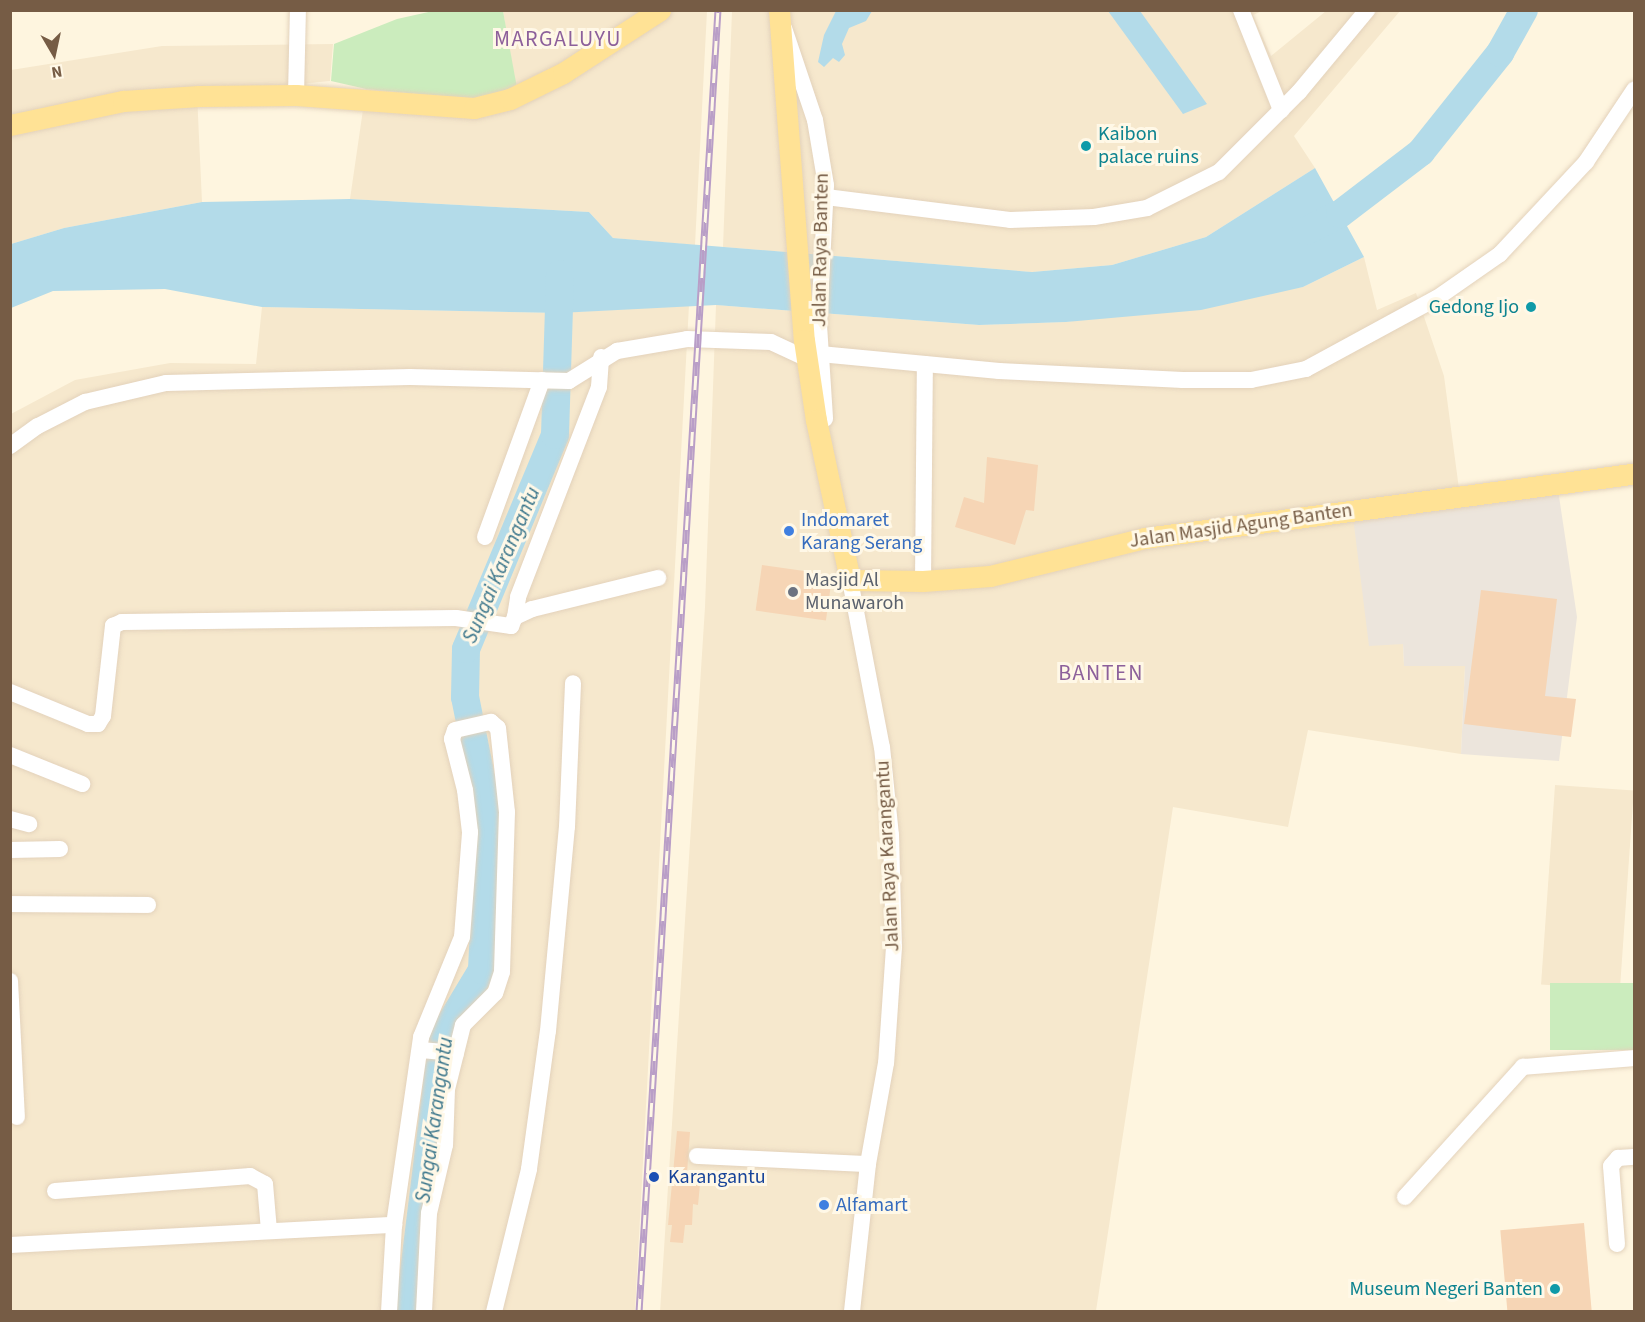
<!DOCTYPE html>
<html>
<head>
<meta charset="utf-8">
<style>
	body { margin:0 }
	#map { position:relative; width:1645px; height:1322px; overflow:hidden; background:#fef5df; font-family:"Source Sans 3",sans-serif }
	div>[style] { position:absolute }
	.residential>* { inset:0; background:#f6e8cd; transform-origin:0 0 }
	.industrial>* { inset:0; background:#ece5dc }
	.green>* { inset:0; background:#cbecbd; transform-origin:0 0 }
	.water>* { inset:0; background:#b3dbe9 }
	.river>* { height:28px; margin:-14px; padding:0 14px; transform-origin:14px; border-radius:14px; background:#b3dbe9 }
	.building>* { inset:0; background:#f6d5b5; transform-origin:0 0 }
	.roads { filter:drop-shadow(0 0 2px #e3d2bb) drop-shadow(0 0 2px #e3d2bb) }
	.minor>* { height:16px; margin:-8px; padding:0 8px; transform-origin:8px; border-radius:8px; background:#fff }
	.major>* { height:21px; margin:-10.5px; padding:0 10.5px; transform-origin:10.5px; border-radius:10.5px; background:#ffe295 }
	.rail>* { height:7px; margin-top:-3.5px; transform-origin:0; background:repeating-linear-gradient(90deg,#fff8e7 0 14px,#b99ec7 0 28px); box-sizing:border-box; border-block:2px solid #b99ec7 }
	.dots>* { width:16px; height:16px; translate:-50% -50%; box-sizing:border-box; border:3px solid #fff8e7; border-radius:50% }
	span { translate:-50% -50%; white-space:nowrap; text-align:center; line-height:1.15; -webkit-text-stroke:6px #fff8e7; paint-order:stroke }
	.culture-label { font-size:20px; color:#0d838f }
	.left { translate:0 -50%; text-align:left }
	.right { translate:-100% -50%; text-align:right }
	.street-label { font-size:20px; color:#765c45 }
	.shop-label { font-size:20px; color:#366cbe }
	.worship-label { font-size:20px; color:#5b616d }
	.transit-label { font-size:20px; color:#164399 }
	.water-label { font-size:21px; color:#3d778c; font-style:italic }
	.quarter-label { font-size:22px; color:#8d609b; letter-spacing:1.5px }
	.frame { position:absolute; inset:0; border:12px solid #765c45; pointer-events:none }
	.north { position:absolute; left:24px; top:24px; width:60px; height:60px; -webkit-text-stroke:4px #fff8e7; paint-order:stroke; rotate:171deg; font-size:16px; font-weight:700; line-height:24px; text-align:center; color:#765c45 }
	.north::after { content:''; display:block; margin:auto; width:21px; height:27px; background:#765c45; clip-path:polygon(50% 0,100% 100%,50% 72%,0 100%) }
</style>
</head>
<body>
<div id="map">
	<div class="residential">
		<i style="clip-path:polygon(503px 11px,707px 11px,695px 245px,613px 238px,589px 212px,350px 199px,366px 89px,482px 100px,516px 88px)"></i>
		<i style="clip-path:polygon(732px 11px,1262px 11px,1253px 15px,1271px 56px,1326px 11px,1400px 11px,1294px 136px,1315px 168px,1206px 237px,1112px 265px,1032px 272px,723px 247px)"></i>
		<i style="clip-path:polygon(333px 44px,330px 81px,197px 94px,202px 202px,64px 228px,11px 244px,11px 70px,162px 46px)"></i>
		<i style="clip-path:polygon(1364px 257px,1377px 310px,1416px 293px,1444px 376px,1459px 489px,1403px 644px,1404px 665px,1465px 666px,1461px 754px,1308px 730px,1288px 827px,1173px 807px,1096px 1311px,660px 1312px,705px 607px,716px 305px,979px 325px,1066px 322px,1303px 287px)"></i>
		<i style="clip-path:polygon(689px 305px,635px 1311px,11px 1312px,11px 414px,75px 380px,170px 363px,256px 364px,262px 307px,559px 313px)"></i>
		<i style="left:1555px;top:785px;width:79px;height:200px;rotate:4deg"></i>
	</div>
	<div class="industrial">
		<i style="clip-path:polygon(1556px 476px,1577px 617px,1559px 761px,1461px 754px,1465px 666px,1404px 666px,1403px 644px,1369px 646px,1351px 501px)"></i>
	</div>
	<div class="green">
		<i style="clip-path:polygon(433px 11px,503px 11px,517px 88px,482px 100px,366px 89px,331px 81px,334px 44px,397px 19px)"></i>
		<i style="left:1634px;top:983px;width:67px;height:84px;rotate:90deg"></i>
	</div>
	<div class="water">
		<i style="clip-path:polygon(836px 11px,872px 11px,866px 21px,849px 28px,842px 44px,845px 55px,839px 62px,833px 58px,824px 67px,818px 62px,824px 35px)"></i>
		<i style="clip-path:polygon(1108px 11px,1140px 11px,1207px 104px,1183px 114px)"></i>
		<i style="clip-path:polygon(1315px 168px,1364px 257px,1303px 287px,1201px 310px,1066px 322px,979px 325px,716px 305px,559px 313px,262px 307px,165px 289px,53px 291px,11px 308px,11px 244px,64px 228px,202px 202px,350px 199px,589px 212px,613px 238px,1032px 272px,1112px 265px,1206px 237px)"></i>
	</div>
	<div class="river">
		<i style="left:1306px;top:231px;width:38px;rotate:-27deg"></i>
		<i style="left:1340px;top:214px;width:102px;rotate:-37.4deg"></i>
		<i style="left:1421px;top:152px;width:127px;rotate:-51.4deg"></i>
		<i style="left:1500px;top:53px;width:49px;rotate:-60.8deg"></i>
		<i style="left:409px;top:1312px;width:279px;rotate:-83deg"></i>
		<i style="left:443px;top:1035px;width:76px;rotate:-59deg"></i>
		<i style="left:482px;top:970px;width:153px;rotate:-87.4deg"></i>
		<i style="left:489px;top:817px;width:122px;rotate:-101.3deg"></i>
		<i style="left:465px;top:697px;width:48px;rotate:-88.8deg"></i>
		<i style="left:466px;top:649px;width:232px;rotate:-67.4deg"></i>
		<i style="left:555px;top:435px;width:161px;rotate:-88.2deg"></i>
	</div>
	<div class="building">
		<i style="clip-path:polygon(987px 457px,1038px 465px,1034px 511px,1026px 510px,1015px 545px,955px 527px,964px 497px,984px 503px)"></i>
		<i style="left:762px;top:565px;width:71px;height:46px;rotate:8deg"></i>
		<i style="clip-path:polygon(1481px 590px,1557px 599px,1545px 696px,1576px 699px,1571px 737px,1464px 724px)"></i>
		<i style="clip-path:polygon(677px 1131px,690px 1132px,687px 1173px,701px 1174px,698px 1205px,693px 1204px,692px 1225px,685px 1225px,683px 1243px,670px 1242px,672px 1225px,668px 1225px)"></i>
		<i style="left:1584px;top:1223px;width:88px;height:84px;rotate:85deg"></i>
	</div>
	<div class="roads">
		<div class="minor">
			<i style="left:1241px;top:10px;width:108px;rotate:68.2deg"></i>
			<i style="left:784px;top:28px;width:97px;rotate:71.4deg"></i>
			<i style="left:815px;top:120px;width:66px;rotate:80.4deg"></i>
			<i style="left:826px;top:185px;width:140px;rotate:92.9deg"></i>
			<i style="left:819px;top:325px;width:94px;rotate:86.3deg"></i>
			<i style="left:296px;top:95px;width:85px;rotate:-88.7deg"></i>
			<i style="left:826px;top:197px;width:185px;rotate:7.1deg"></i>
			<i style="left:1010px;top:220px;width:84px;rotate:-2deg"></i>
			<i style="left:1094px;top:217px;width:54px;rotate:-9.6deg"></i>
			<i style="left:1147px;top:208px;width:80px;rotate:-26.6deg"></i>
			<i style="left:1219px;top:172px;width:113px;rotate:-45deg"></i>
			<i style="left:1299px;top:92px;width:107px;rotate:-50.3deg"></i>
			<i style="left:820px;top:354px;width:180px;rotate:5.4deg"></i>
			<i style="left:999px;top:371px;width:184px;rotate:2.8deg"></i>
			<i style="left:1183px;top:380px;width:68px"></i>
			<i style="left:1251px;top:380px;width:56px;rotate:-11.3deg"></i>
			<i style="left:1306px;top:369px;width:149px;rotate:-28.5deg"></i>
			<i style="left:1437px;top:298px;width:77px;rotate:-34.9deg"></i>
			<i style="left:1500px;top:254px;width:126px;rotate:-46.9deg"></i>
			<i style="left:1586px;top:162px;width:87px;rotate:-56.3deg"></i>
			<i style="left:10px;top:446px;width:34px;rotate:-36deg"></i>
			<i style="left:38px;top:426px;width:53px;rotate:-27.1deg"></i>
			<i style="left:85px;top:402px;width:83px;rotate:-13.2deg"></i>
			<i style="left:166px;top:383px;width:244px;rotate:-1.4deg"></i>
			<i style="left:410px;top:377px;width:159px;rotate:1.4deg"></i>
			<i style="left:569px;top:381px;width:57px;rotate:-32deg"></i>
			<i style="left:617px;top:351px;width:71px;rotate:-9.7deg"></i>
			<i style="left:687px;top:339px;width:84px;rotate:2deg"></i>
			<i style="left:771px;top:342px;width:38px;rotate:25deg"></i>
			<i style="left:485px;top:537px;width:167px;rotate:-70deg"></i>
			<i style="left:850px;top:580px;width:170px;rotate:79.2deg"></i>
			<i style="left:882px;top:747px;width:88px;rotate:84.2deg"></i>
			<i style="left:891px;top:835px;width:112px;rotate:88.5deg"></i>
			<i style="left:894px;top:947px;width:116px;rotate:93.9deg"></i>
			<i style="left:886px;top:1063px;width:103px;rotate:100.1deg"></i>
			<i style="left:868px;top:1164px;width:149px;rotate:96.2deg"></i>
			<i style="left:923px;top:581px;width:217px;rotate:-89.5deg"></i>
			<i style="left:515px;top:617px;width:20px;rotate:-81deg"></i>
			<i style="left:518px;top:597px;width:225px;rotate:-68.9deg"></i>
			<i style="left:599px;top:387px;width:30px;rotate:-86deg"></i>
			<i style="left:10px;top:692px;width:84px;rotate:22.3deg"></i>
			<i style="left:88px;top:724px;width:10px"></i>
			<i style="left:98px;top:724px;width:9px;rotate:-58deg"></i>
			<i style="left:103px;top:716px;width:91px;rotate:-83.7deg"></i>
			<i style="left:113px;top:626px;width:10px;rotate:-24deg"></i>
			<i style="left:122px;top:622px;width:334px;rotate:-0.7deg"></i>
			<i style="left:456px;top:618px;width:56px;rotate:8.3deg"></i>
			<i style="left:511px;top:626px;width:10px;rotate:-66deg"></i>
			<i style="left:515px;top:617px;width:19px;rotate:-25deg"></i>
			<i style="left:532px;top:609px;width:130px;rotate:-13.8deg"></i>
			<i style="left:10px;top:755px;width:78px;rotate:21.9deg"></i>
			<i style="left:10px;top:819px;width:20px;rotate:15deg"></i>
			<i style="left:10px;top:850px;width:50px;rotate:-1.1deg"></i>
			<i style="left:10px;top:904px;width:138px;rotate:0.4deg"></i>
			<i style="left:10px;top:981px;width:136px;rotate:87.1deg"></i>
			<i style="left:420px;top:1050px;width:36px;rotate:5deg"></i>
			<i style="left:697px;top:1156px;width:171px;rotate:2.7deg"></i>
			<i style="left:55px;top:1191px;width:196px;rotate:-4.4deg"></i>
			<i style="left:250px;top:1176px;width:17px;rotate:28deg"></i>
			<i style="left:265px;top:1184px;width:47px;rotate:85.1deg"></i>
			<i style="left:1405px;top:1197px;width:176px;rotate:-47.8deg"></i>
			<i style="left:1523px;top:1067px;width:111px;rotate:-4.6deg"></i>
			<i style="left:1617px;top:1244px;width:78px;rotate:-94.4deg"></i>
			<i style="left:1611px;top:1166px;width:11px;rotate:-49deg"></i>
			<i style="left:1618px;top:1158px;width:16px;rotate:-4deg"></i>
			<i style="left:10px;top:1245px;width:385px;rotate:-3deg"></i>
			<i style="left:389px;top:1312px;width:87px;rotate:-86.7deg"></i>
			<i style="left:394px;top:1225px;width:190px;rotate:-81.8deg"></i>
			<i style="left:421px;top:1037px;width:108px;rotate:-67.7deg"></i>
			<i style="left:462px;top:937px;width:105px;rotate:-85.6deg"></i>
			<i style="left:470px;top:832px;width:42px;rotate:-96.8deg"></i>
			<i style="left:465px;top:790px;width:53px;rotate:-104.3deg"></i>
			<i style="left:452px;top:739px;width:9px;rotate:-72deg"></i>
			<i style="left:455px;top:730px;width:37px;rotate:-13deg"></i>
			<i style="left:491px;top:722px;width:9px;rotate:41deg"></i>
			<i style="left:498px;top:728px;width:84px;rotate:83.9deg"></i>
			<i style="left:507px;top:812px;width:160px;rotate:91.8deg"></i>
			<i style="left:502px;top:972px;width:22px;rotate:108deg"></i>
			<i style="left:495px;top:993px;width:45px;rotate:135deg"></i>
			<i style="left:463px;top:1025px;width:66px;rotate:104deg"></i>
			<i style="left:447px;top:1089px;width:56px;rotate:92deg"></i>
			<i style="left:445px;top:1145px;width:70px;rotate:103.2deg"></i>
			<i style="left:429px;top:1213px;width:99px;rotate:92.9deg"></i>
			<i style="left:494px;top:1312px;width:147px;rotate:-76.2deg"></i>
			<i style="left:529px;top:1169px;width:139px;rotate:-82.2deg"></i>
			<i style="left:548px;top:1031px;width:205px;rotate:-84.7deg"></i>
			<i style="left:567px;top:827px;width:144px;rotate:-87.6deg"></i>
		</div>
		<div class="major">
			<i style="left:779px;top:10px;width:331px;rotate:85.7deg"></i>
			<i style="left:804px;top:340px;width:81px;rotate:81.5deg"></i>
			<i style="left:816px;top:420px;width:164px;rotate:78deg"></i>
			<i style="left:850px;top:580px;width:73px;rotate:0.8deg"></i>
			<i style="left:923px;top:581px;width:67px;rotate:-4.3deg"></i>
			<i style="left:990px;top:576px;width:160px;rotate:-13.8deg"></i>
			<i style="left:1145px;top:538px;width:493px;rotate:-7.5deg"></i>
			<i style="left:10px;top:125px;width:116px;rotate:-12deg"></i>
			<i style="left:123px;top:101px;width:76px;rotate:-3.8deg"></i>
			<i style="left:199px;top:96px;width:97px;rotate:-0.6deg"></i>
			<i style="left:296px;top:95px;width:178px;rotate:4.2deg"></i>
			<i style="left:474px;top:108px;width:37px;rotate:-14deg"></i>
			<i style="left:510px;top:99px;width:59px;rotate:-26.1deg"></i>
			<i style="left:563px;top:73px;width:116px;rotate:-33deg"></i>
		</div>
	</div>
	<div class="rail">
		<i style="left:639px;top:1312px;width:1304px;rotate:-86.53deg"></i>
	</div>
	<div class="dots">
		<i style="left:1086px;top:146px;background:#0f9aa8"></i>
		<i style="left:1531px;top:307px;background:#0f9aa8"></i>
		<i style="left:789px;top:531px;background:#3f7fe0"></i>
		<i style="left:793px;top:592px;background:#6b7280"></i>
		<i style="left:654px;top:1177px;background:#1a4fb4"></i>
		<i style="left:824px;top:1205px;background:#3f7fe0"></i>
		<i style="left:1555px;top:1289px;background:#0f9aa8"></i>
	</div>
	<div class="culture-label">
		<span class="left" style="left:1098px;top:146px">Kaibon<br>palace ruins</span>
		<span class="right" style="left:1519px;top:307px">Gedong Ijo</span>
		<span class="right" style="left:1543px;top:1289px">Museum Negeri Banten</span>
	</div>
	<div class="street-label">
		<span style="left:821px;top:250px;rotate:-89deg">Jalan Raya Banten</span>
		<span style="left:1241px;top:526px;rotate:-8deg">Jalan Masjid Agung Banten</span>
		<span style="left:888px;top:856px;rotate:-93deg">Jalan Raya Karangantu</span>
	</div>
	<div class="shop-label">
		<span class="left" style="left:801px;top:532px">Indomaret<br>Karang Serang</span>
		<span class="left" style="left:836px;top:1205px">Alfamart</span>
	</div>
	<div class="worship-label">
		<span class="left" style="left:805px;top:592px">Masjid Al<br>Munawaroh</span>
	</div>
	<div class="transit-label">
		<span class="left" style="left:668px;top:1177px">Karangantu</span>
	</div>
	<div class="water-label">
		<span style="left:501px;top:565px;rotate:-67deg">Sungai Karangantu</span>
		<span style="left:434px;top:1120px;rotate:-82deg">Sungai Karangantu</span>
	</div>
	<div class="quarter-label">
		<span style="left:558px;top:40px">MARGALUYU</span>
		<span style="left:1101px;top:674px">BANTEN</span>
	</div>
	<div class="frame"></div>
	<div class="north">N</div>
</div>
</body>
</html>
